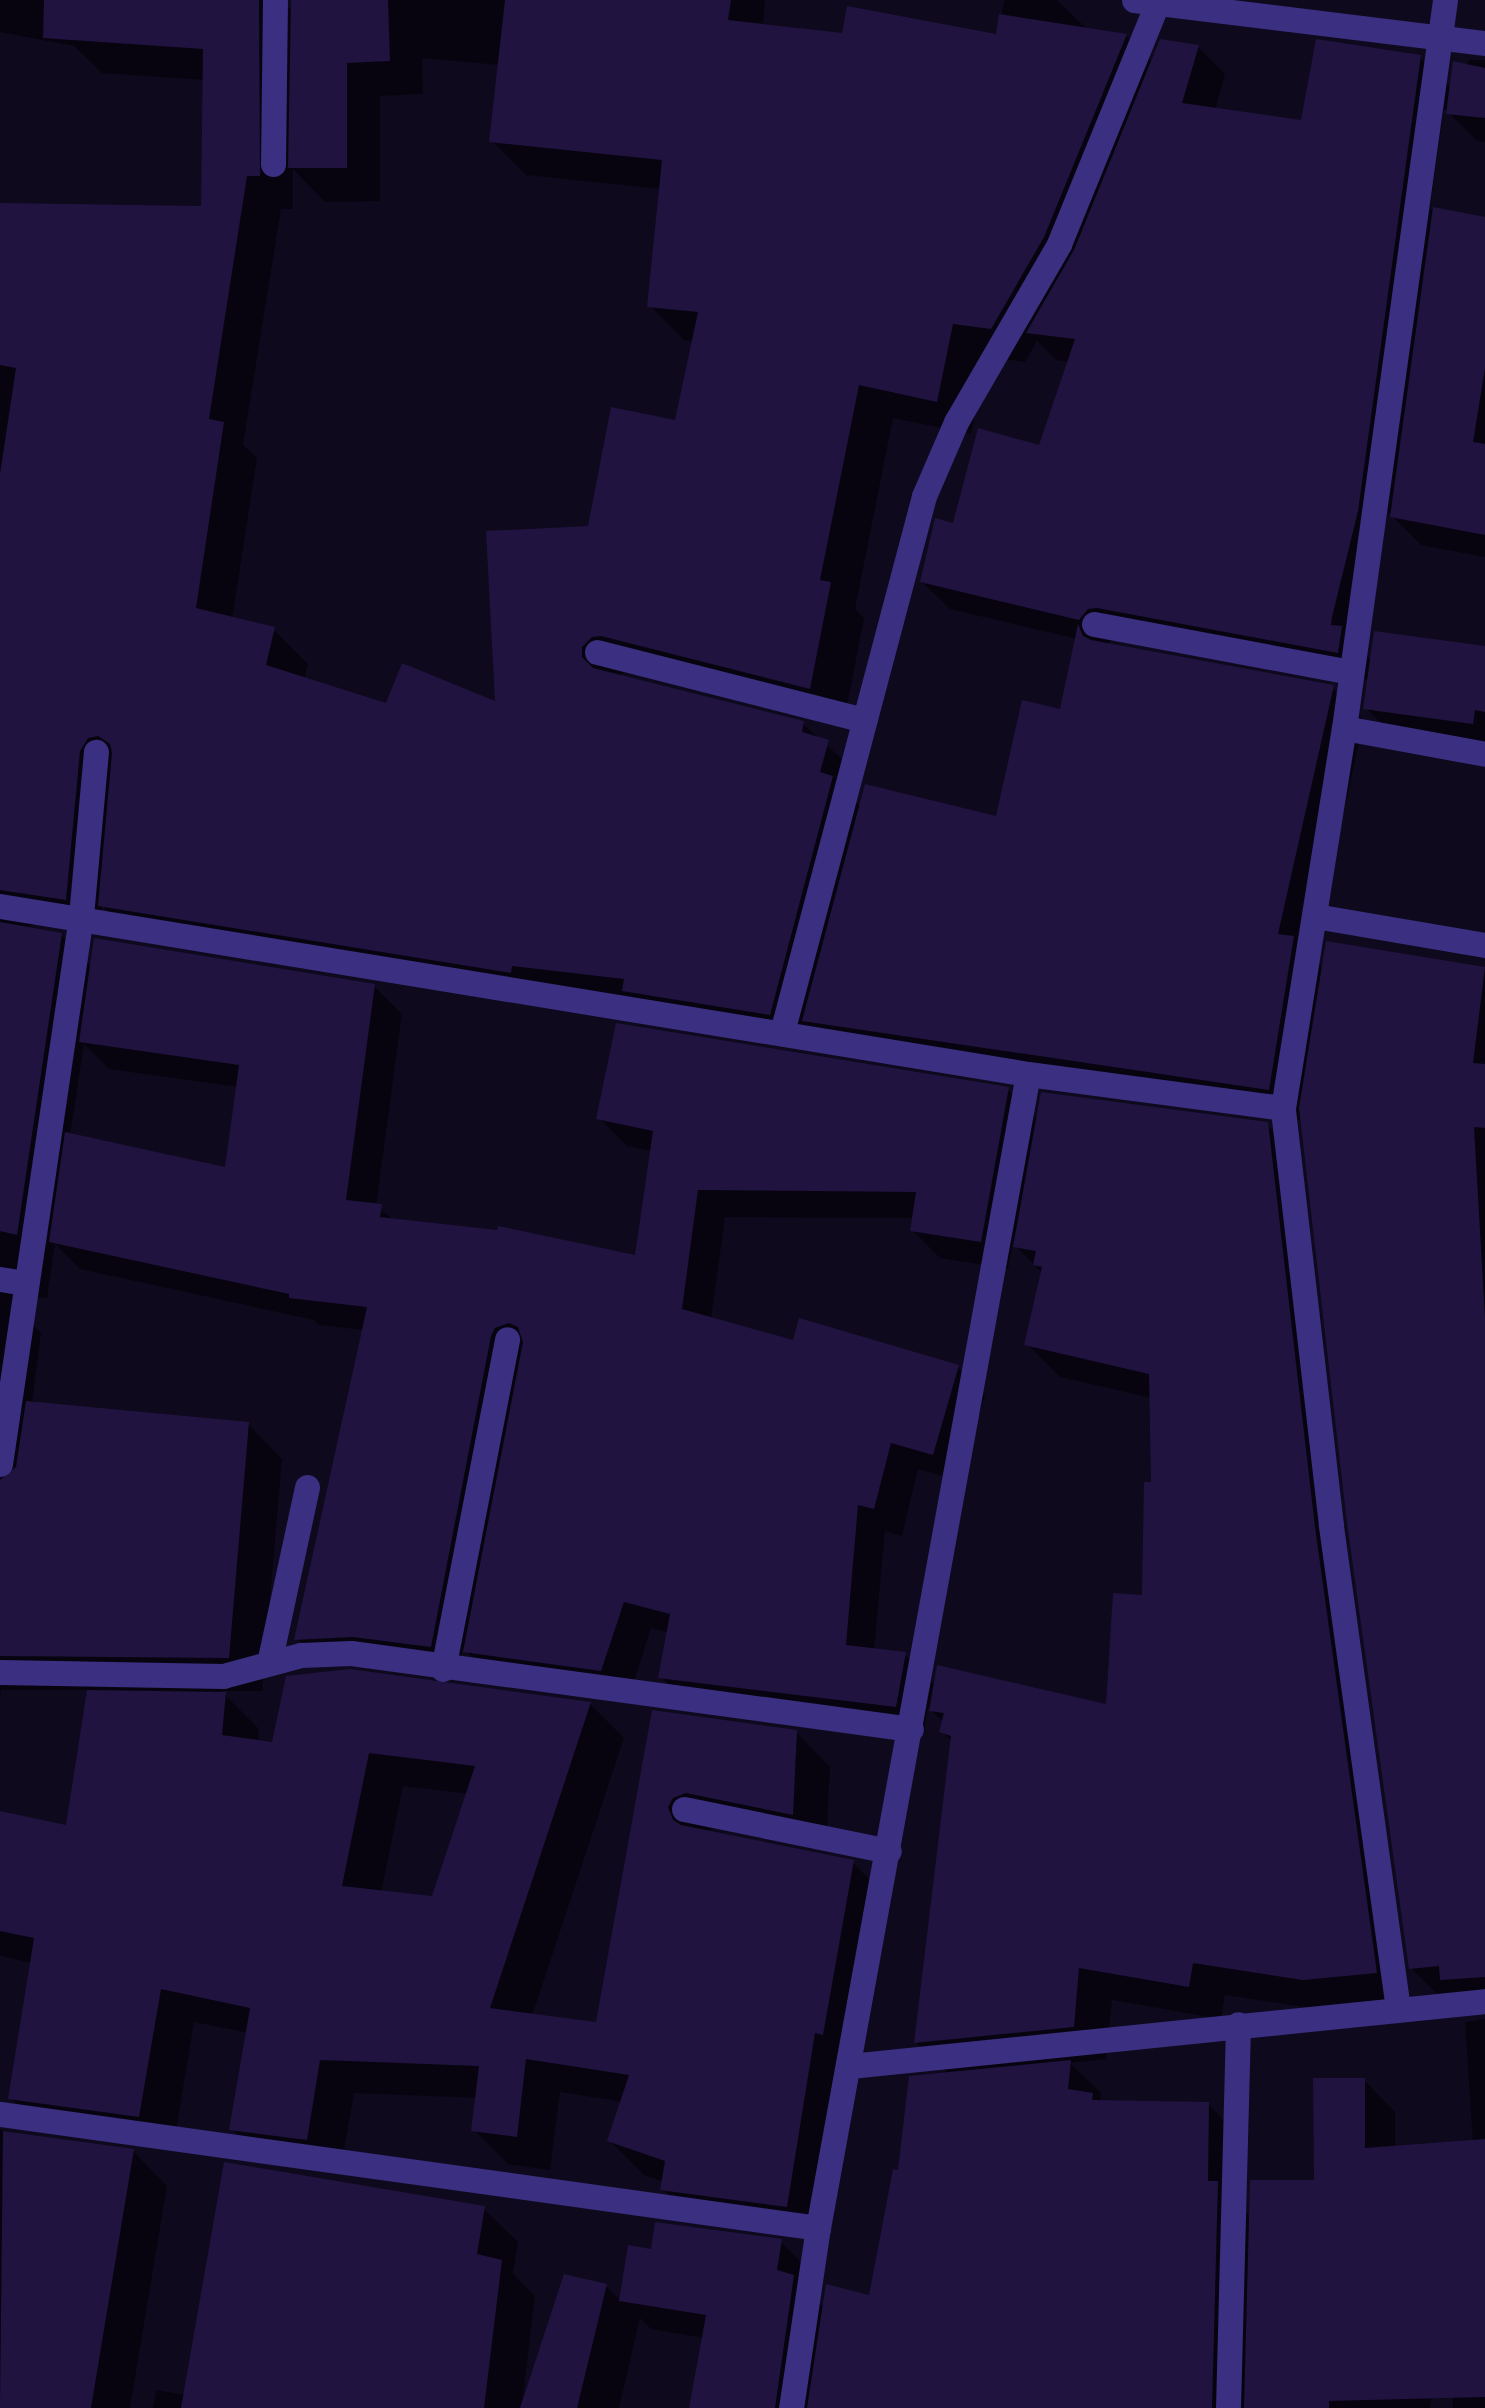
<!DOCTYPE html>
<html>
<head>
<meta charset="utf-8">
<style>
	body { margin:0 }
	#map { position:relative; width:1485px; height:2408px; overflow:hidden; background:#0e091d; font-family:"Titillium Web",sans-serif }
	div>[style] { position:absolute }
	.shadow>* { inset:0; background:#0007 }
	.building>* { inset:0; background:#211340 }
	.minor>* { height:25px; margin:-12.5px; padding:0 12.5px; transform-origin:12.5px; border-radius:12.5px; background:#3a2f81 }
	span { translate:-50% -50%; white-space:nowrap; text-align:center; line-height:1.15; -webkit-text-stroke:8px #0e091d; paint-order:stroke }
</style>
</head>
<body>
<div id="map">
	<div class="shadow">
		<i style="clip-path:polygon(evenodd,0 0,281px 0,294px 12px,294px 0,765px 0,763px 26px,844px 36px,998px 37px,1004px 0,1057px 0,1088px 30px,1126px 36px,1153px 63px,1198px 47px,1225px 74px,1215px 111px,1303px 123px,1420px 57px,1452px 89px,1470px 60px,1485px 60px,1485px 142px,1477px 141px,1444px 108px,1430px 209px,1485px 219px,1485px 557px,1421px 545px,1388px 512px,1358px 646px,1372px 661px,1485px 648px,1485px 749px,1394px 736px,1366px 708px,1370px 680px,1126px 634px,1115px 636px,1107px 645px,1332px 688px,1364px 720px,1312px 957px,1324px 970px,1328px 944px,1485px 970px,1485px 2009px,1443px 2000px,1411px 1968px,1303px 1121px,837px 1052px,810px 1025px,803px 1048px,135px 939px,102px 906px,100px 933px,37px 923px,22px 929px,61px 935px,92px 967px,374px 986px,402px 1014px,376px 1206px,395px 1221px,637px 1258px,652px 1151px,627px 1146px,599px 1118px,1008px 1090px,1039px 1120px,1267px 1125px,1301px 1158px,1347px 1562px,1408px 2005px,1337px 2012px,1225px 1995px,1221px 2019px,1112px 2000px,1106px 2059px,1070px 2063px,1101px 2093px,1100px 2102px,1208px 2104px,1239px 2136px,1238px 2205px,1252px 2218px,1317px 2182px,1364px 2080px,1395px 2112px,1395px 2148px,1473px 2143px,1465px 2022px,1485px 2019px,1485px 2408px,1453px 2408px,1451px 2341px,1440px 2340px,1430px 2408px,721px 2408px,704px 2338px,651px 2329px,640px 2318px,619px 2408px,153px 2408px,156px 2390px,186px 2395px,483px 2208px,518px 2242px,513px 2274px,535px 2296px,522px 2404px,606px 2286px,622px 2302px,630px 2248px,653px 2252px,781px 2242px,810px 2271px,807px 2291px,825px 2309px,871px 2298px,900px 2173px,949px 2075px,916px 2042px,953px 1742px,942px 1732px,944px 1723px,928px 1707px,924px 1734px,688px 1705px,661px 1677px,669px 1633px,651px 1628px,629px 1697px,493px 1679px,463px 1648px,458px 1674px,382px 1664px,324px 1667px,297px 1639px,364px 1330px,319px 1325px,314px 1320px,80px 1269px,55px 1244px,47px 1298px,28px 1297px,18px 1310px,41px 1333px,32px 1404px,248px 1424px,282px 1459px,262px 1691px,221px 1691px,259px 1729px,257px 1743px,274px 1745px,289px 1678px,350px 1672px,590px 1704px,624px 1738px,532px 2016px,598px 2024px,654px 1713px,796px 1732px,830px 1767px,826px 1847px,722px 1826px,704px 1832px,853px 1863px,887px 1897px,821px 2240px,697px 2223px,663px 2189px,664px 2182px,644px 2175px,610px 2141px,623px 2102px,560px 2092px,550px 2170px,508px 2164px,474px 2130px,478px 2098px,354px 2093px,340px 2173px,266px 2163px,232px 2129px,249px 2033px,194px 2022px,173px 2150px,45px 2132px,11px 2098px,32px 1963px,0 1956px,0 1813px,68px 1828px,89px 1690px,1px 1690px,0 1698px,0 205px,203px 209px,205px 80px,102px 73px,74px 46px,0 32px,0 0,422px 58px,499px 65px,492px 141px,526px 175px,661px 189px,650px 306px,684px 340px,694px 341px,677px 423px,590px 528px,497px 705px,387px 706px,304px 680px,308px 664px,274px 630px,232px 620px,257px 458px,243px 445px,281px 209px,293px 209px,293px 169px,325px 202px,380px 201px,380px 96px,423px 94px,422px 58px,0 0,1037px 341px,1056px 360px,1070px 362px,1041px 448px,955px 526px,922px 582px,950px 609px,1077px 639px,1061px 712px,998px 819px,861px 807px,855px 801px,861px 776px,803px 724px,619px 677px,626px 670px,844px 722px,864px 618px,855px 609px,893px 418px,971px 434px,987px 357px,1025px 362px,1037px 341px,0 0,84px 1044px,109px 1069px,238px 1087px,227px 1170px,70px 1136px,84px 1044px,0 0,725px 1217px,915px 1218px,913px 1231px,940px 1258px,1008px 1269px,1013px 1243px,1043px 1274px,1027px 1344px,1060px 1377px,1152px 1398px,1154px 1484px,1145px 1597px,1108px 1708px,936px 1686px,905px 1655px,874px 1651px,885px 1531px,902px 1536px,918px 1469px,961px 1481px,985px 1395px,957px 1367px,794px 1343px,711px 1320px,725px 1217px,0 0,403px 1786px,469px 1794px,434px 1899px,381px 1893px,403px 1786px)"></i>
		<i style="clip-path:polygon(0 2130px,133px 2151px,167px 2186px,130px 2408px,0 2408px)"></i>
	</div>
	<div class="building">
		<i style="clip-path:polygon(44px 0,259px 0,260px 176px,247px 176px,209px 419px,224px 422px,196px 608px,275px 627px,266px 665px,386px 703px,402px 663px,495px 701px,486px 531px,588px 526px,611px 407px,675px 420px,698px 312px,647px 307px,662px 160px,489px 142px,505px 0,731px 0,728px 20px,842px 33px,847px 6px,996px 34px,999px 14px,1127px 34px,1044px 237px,991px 329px,953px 324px,937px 402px,859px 385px,820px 580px,831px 582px,810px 689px,601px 636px,592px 637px,582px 647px,582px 657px,593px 668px,804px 721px,802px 732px,829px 740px,820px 772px,833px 776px,770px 1015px,622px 991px,624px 979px,512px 966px,511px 973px,98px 906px,112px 753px,110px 744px,98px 736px,88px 738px,80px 751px,66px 900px,0 890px,0 474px,16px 368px,0 365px,0 203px,201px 206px,203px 49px,43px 38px)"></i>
		<i style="clip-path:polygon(291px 0,388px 0,390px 61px,347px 63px,347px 168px,288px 168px)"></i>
		<i style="clip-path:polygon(1160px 39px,1199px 45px,1182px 103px,1301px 120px,1316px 39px,1421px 55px,1358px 511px,1332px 617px,1331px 625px,1342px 626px,1338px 653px,1097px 608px,1088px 609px,1079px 620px,920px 582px,935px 518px,953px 523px,978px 428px,1039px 445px,1075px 339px,1026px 333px,1074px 250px)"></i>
		<i style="clip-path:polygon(1453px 61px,1485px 68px,1485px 118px,1446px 114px)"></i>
		<i style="clip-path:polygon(1433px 207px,1485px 217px,1485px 368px,1473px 442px,1485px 444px,1485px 535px,1390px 517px)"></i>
		<i style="clip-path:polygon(1078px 624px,1083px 636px,1091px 640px,1334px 685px,1278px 934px,1294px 936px,1269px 1090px,802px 1021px,865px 784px,996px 816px,1022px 700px,1060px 709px)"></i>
		<i style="clip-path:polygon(1374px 631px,1485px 646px,1485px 712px,1475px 710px,1473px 724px,1363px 709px)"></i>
		<i style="clip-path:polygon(0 922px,62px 933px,17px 1235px,0 1231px)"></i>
		<i style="clip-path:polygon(94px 938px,375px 984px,346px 1200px,382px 1204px,380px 1217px,497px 1230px,498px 1226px,635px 1255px,653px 1131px,596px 1119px,616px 1023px,1009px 1087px,981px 1242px,910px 1231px,916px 1192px,698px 1190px,682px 1309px,793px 1340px,799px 1318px,959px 1365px,933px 1455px,891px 1443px,874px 1509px,858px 1505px,846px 1645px,906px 1652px,896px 1707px,658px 1678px,670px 1614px,624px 1602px,601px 1671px,463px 1652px,523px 1342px,518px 1327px,509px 1323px,495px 1328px,491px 1336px,431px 1647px,353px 1637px,294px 1640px,367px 1307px,289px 1298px,289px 1294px,49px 1242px,65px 1132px,225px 1167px,239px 1065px,79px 1042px)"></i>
		<i style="clip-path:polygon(1326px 941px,1485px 967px,1473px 1063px,1485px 1064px,1485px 1128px,1474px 1127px,1485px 1318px,1485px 1977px,1440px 1980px,1439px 1966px,1409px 1969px,1347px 1523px,1299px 1108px)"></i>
		<i style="clip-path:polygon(1041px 1092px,1268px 1122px,1315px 1527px,1377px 1973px,1303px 1980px,1193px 1963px,1189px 1987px,1079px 1968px,1074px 2027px,914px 2043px,951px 1736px,939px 1732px,944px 1713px,929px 1711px,937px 1665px,1106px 1704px,1113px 1593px,1142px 1595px,1144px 1482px,1151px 1482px,1149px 1374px,1024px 1345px,1042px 1267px,1033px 1265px,1036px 1251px,1013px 1247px)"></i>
		<i style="clip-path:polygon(26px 1401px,249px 1422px,229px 1658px,0 1656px,0 1480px,16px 1467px)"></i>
		<i style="clip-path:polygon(evenodd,350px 1669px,591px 1702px,490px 2008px,596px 2022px,652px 1710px,797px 1730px,793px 1815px,686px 1793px,673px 1798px,668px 1807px,673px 1820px,681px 1825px,854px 1860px,823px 2035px,815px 2033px,787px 2207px,660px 2190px,665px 2161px,607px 2141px,629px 2075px,526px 2059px,517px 2137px,471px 2131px,479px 2066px,320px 2060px,307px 2140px,229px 2130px,250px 2008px,161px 1989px,139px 2117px,8px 2099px,34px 1938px,0 1931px,0 1811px,66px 1825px,87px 1690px,226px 1692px,222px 1735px,272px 1742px,286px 1676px,350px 1669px,369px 1753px,475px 1766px,432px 1896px,342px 1886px,369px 1753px)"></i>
		<i style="clip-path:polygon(1071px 2060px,1068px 2089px,1093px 2093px,1092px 2100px,1209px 2102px,1208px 2181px,1218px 2181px,1212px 2408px,807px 2408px,826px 2284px,869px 2295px,893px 2169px,898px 2170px,909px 2076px)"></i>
		<i style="clip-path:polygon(1313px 2078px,1365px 2078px,1365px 2148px,1485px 2139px,1485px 2397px,1329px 2401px,1329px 2408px,1244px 2408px,1250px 2180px,1314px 2180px)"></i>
		<i style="clip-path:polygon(3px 2131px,134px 2149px,91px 2408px,0 2408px)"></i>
		<i style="clip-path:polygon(224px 2162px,485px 2206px,477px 2254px,502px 2260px,484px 2408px,181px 2408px)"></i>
		<i style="clip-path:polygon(655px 2222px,782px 2239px,777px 2270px,794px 2275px,775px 2408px,689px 2408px,706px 2315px,619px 2301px,628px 2245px,651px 2249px)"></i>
		<i style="clip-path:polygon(564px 2274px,607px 2284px,577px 2408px,520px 2408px)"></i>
	</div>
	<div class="minor">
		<i style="left:1134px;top:0;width:354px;rotate:7deg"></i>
		<i style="left:273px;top:164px;width:164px;rotate:-89.3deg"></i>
		<i style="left:1094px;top:624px;width:261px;rotate:10.6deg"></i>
		<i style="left:597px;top:652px;width:276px;rotate:14.3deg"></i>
		<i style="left:1344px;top:728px;width:143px;rotate:10.4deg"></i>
		<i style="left:0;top:906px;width:1042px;rotate:9.28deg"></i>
		<i style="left:1028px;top:1074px;width:257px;rotate:7.6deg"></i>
		<i style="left:1315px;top:916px;width:172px;rotate:9.7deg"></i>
		<i style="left:782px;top:1032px;width:554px;rotate:-75.16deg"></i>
		<i style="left:924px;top:496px;width:81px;rotate:-66.6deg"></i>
		<i style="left:956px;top:422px;width:206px;rotate:-59.9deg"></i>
		<i style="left:1059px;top:244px;width:261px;rotate:-67.8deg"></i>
		<i style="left:0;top:1279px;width:26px;rotate:9deg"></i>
		<i style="left:0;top:1464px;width:554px;rotate:-81.59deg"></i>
		<i style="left:81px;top:916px;width:165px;rotate:-84.8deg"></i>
		<i style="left:269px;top:1663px;width:180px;rotate:-77.8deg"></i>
		<i style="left:443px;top:1669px;width:336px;rotate:-79deg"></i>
		<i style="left:0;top:1672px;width:223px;rotate:1deg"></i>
		<i style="left:223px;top:1676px;width:81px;rotate:-15.1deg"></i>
		<i style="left:301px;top:1655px;width:50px;rotate:-2.3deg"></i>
		<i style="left:351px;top:1653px;width:565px;rotate:7.73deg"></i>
		<i style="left:684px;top:1809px;width:209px;rotate:11.6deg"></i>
		<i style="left:1398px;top:2009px;width:489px;rotate:-97.9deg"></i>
		<i style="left:1331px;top:1525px;width:420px;rotate:-96.6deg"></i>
		<i style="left:1283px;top:1108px;width:385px;rotate:-80.9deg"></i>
		<i style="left:1344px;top:728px;width:735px;rotate:-82.1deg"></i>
		<i style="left:850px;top:2066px;width:638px;rotate:-5.84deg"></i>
		<i style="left:0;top:2114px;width:826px;rotate:7.93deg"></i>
		<i style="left:791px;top:2408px;width:182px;rotate:-81.5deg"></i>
		<i style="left:818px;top:2228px;width:1173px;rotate:-79.69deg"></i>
		<i style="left:1228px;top:2408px;width:384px;rotate:-88.5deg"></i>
	</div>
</div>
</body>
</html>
